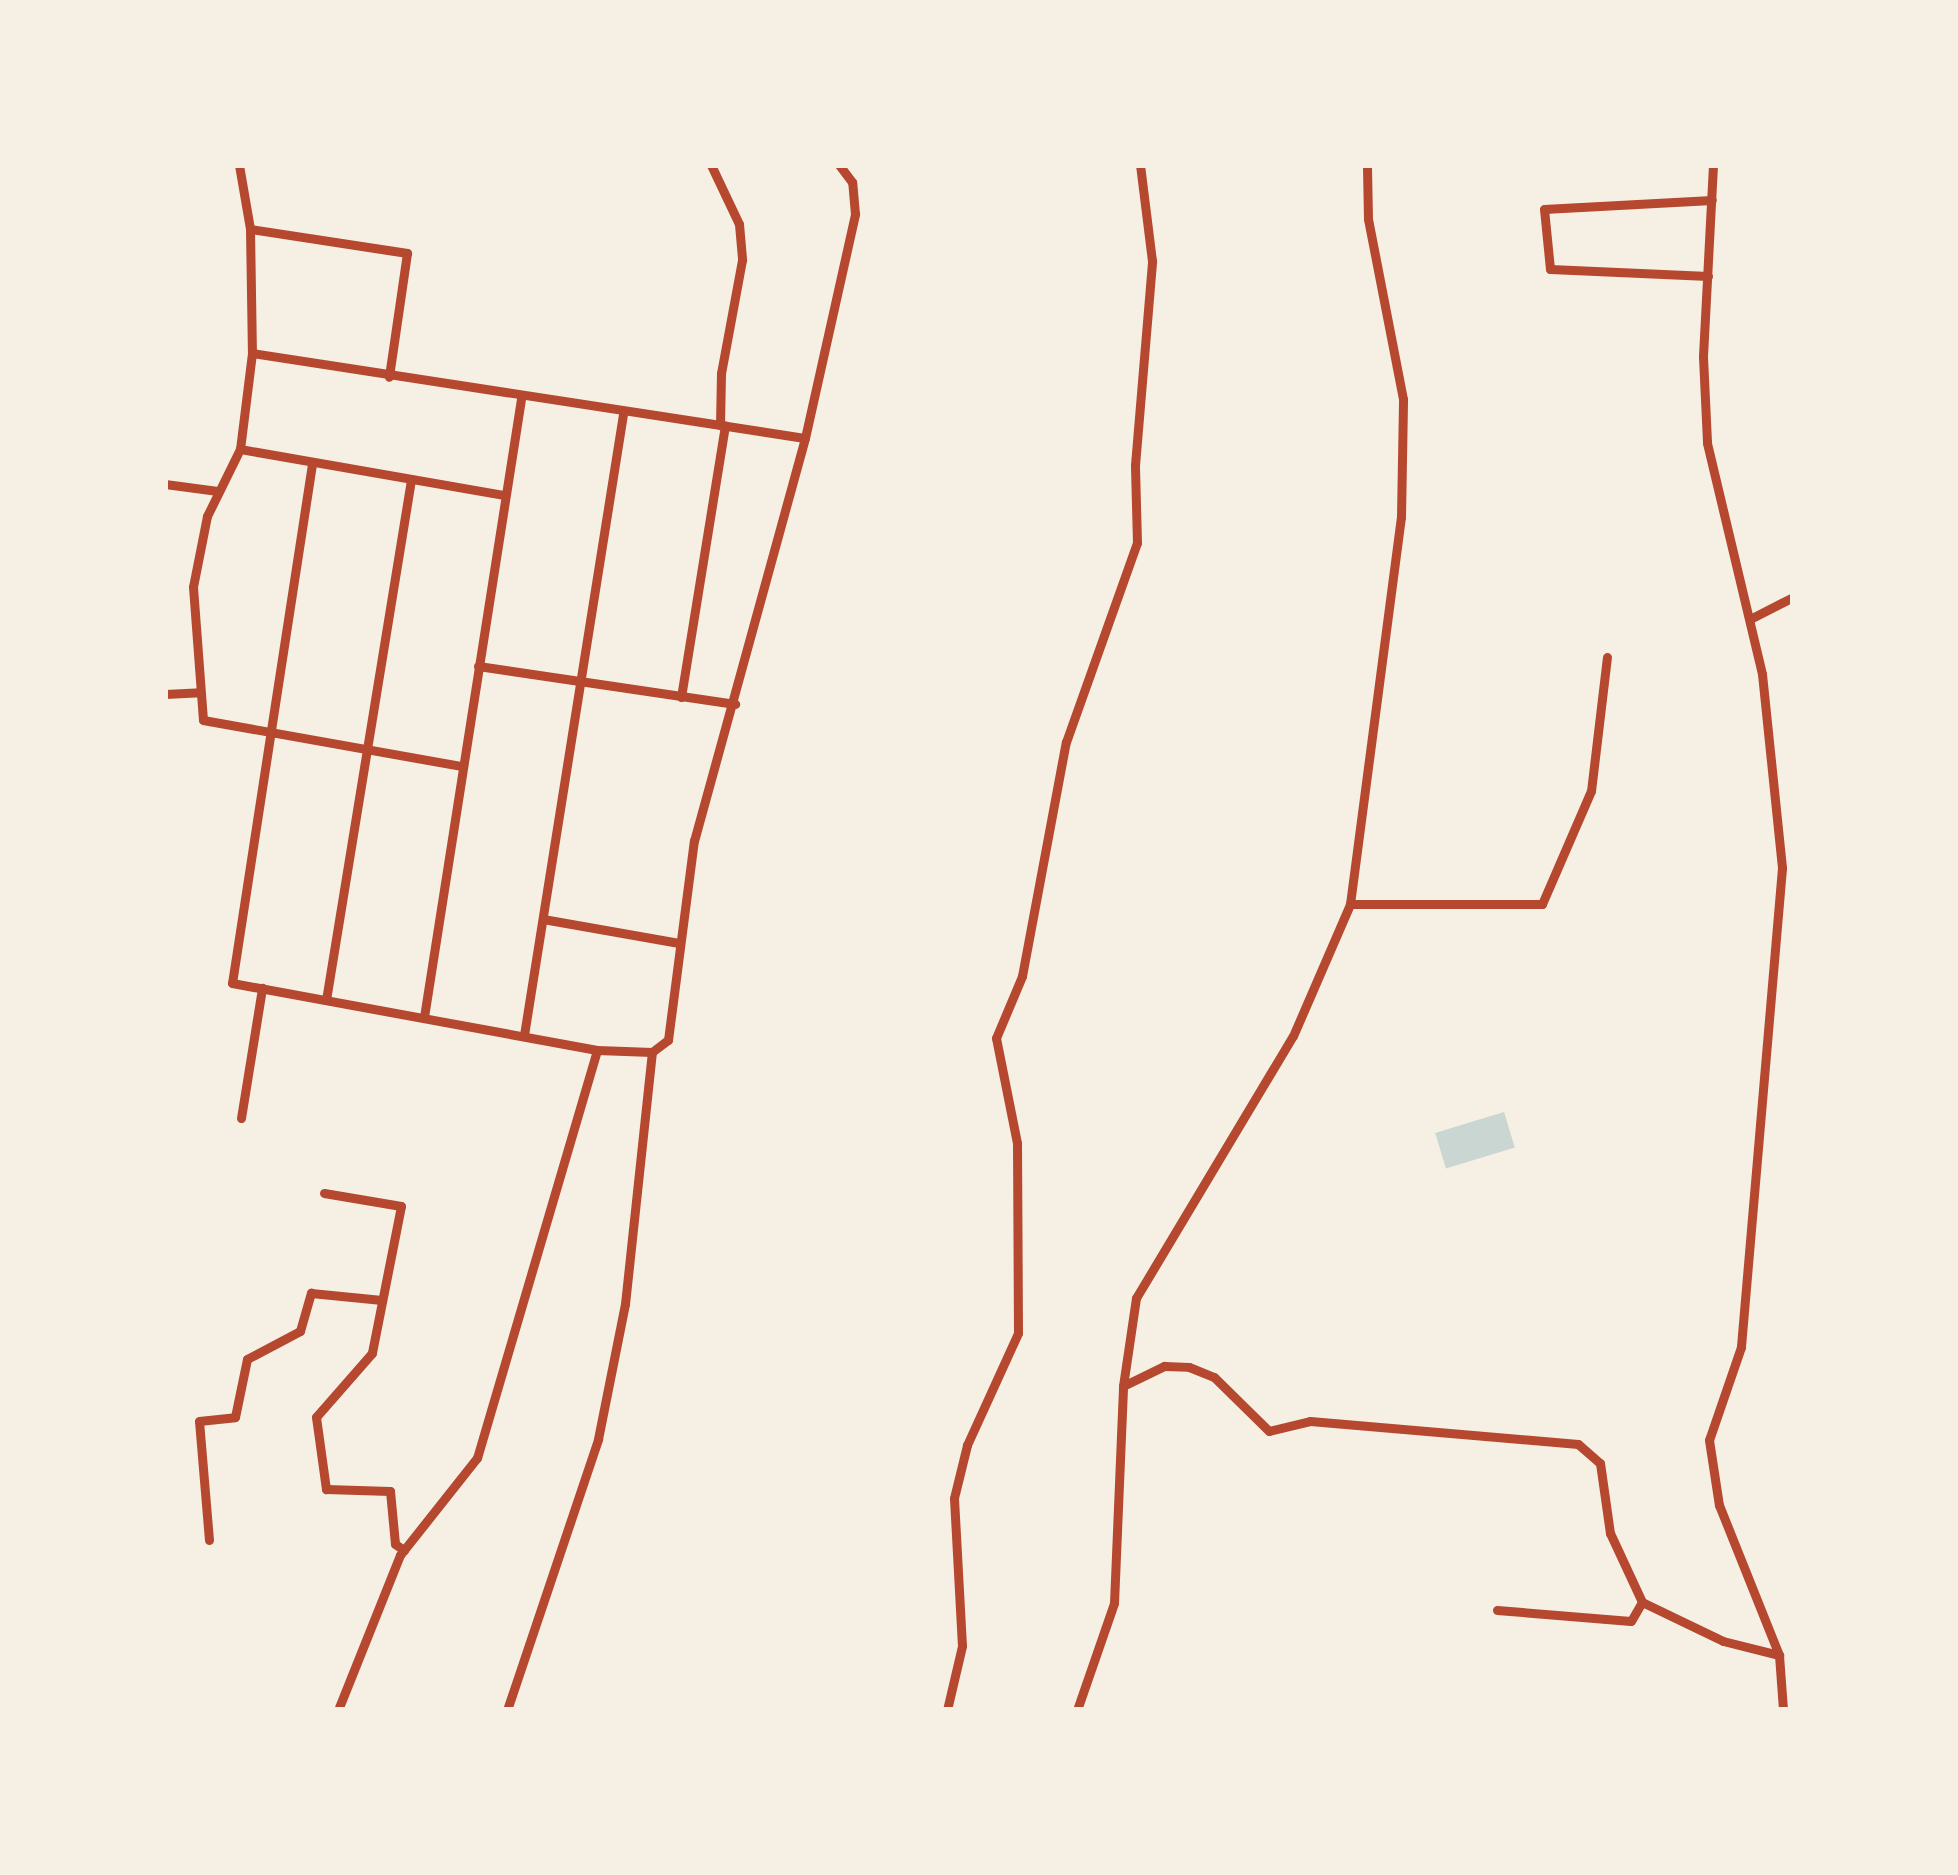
<!DOCTYPE html>
<html>
<head>
<meta charset="utf-8">
<style>
	body { margin:0 }
	#map { position:relative; width:1958px; height:1875px; overflow:hidden; background:#f6efe4; font-family:"Noto Sans",sans-serif }
	div>[style] { position:absolute }
	.water>* { inset:0; background:#c9d6d2; transform-origin:0 0 }
	.minor>* { height:9px; margin:-4.5px; padding:0 4.5px; transform-origin:4.5px; border-radius:4.5px; background:#b5482f }
	span { translate:-50% -50%; white-space:nowrap; text-align:center; line-height:1.15; -webkit-text-stroke:9px #f6efe4; paint-order:stroke }
	.frame { position:absolute; inset:0; border:168px solid #f6efe4; pointer-events:none }
</style>
</head>
<body>
<div id="map">
	<div class="water">
		<i style="left:1504px;top:1112px;width:37px;height:72px;rotate:73deg"></i>
	</div>
	<div class="minor">
		<i style="left:239px;top:165px;width:65px;rotate:80.2deg"></i>
		<i style="left:250px;top:229px;width:124px;rotate:89.1deg"></i>
		<i style="left:252px;top:353px;width:97px;rotate:97.1deg"></i>
		<i style="left:240px;top:449px;width:267px;rotate:9.9deg"></i>
		<i style="left:711px;top:165px;width:65px;rotate:64.6deg"></i>
		<i style="left:739px;top:224px;width:36px;rotate:85deg"></i>
		<i style="left:742px;top:260px;width:115px;rotate:100.5deg"></i>
		<i style="left:721px;top:373px;width:52px;rotate:91.1deg"></i>
		<i style="left:1713px;top:165px;width:192px;rotate:93deg"></i>
		<i style="left:1703px;top:357px;width:86px;rotate:87.3deg"></i>
		<i style="left:1707px;top:443px;width:237px;rotate:76.6deg"></i>
		<i style="left:1762px;top:674px;width:195px;rotate:84.1deg"></i>
		<i style="left:1782px;top:868px;width:481px;rotate:94.9deg"></i>
		<i style="left:1741px;top:1347px;width:98px;rotate:109deg"></i>
		<i style="left:1709px;top:1440px;width:66px;rotate:81.3deg"></i>
		<i style="left:1719px;top:1505px;width:162px;rotate:68.2deg"></i>
		<i style="left:1779px;top:1655px;width:55px;rotate:85.8deg"></i>
		<i style="left:250px;top:229px;width:159px;rotate:8.7deg"></i>
		<i style="left:407px;top:253px;width:125px;rotate:98.3deg"></i>
		<i style="left:1708px;top:276px;width:158px;rotate:-177.5deg"></i>
		<i style="left:1550px;top:269px;width:60px;rotate:-95.7deg"></i>
		<i style="left:1544px;top:209px;width:168px;rotate:-3.1deg"></i>
		<i style="left:252px;top:353px;width:559px;rotate:8.74deg"></i>
		<i style="left:240px;top:449px;width:75px;rotate:116.2deg"></i>
		<i style="left:207px;top:516px;width:72px;rotate:101.2deg"></i>
		<i style="left:193px;top:587px;width:133px;rotate:85.7deg"></i>
		<i style="left:203px;top:720px;width:263px;rotate:10.1deg"></i>
		<i style="left:312px;top:464px;width:525px;rotate:98.76deg"></i>
		<i style="left:232px;top:983px;width:371px;rotate:10.4deg"></i>
		<i style="left:597px;top:1050px;width:55px;rotate:2.1deg"></i>
		<i style="left:652px;top:1052px;width:20px;rotate:-37deg"></i>
		<i style="left:668px;top:1040px;width:201px;rotate:-82.6deg"></i>
		<i style="left:694px;top:841px;width:418px;rotate:-74.6deg"></i>
		<i style="left:805px;top:438px;width:230px;rotate:-77.4deg"></i>
		<i style="left:855px;top:214px;width:32px;rotate:-95deg"></i>
		<i style="left:852px;top:182px;width:21px;rotate:-127deg"></i>
		<i style="left:165px;top:484px;width:53px;rotate:7.5deg"></i>
		<i style="left:1750px;top:619px;width:48px;rotate:-27.1deg"></i>
		<i style="left:478px;top:666px;width:260px;rotate:8.4deg"></i>
		<i style="left:165px;top:694px;width:35px;rotate:-3deg"></i>
		<i style="left:681px;top:697px;width:275px;rotate:-80.8deg"></i>
		<i style="left:1350px;top:904px;width:192px"></i>
		<i style="left:1542px;top:904px;width:123px;rotate:-66.6deg"></i>
		<i style="left:1591px;top:791px;width:135px;rotate:-83.2deg"></i>
		<i style="left:543px;top:919px;width:138px;rotate:10deg"></i>
		<i style="left:326px;top:1000px;width:527px;rotate:-80.72deg"></i>
		<i style="left:424px;top:1017px;width:626px;rotate:-81.08deg"></i>
		<i style="left:524px;top:1035px;width:629px;rotate:-80.94deg"></i>
		<i style="left:241px;top:1118px;width:132px;rotate:-80.8deg"></i>
		<i style="left:324px;top:1193px;width:78px;rotate:9.6deg"></i>
		<i style="left:401px;top:1206px;width:150px;rotate:101.2deg"></i>
		<i style="left:372px;top:1353px;width:85px;rotate:131.2deg"></i>
		<i style="left:316px;top:1417px;width:73px;rotate:82.1deg"></i>
		<i style="left:326px;top:1489px;width:64px;rotate:1.8deg"></i>
		<i style="left:390px;top:1491px;width:53px;rotate:84.6deg"></i>
		<i style="left:395px;top:1544px;width:11px;rotate:34deg"></i>
		<i style="left:1123px;top:1386px;width:46px;rotate:-26deg"></i>
		<i style="left:1164px;top:1366px;width:25px;rotate:2deg"></i>
		<i style="left:1189px;top:1367px;width:27px;rotate:22deg"></i>
		<i style="left:1214px;top:1377px;width:77px;rotate:44.5deg"></i>
		<i style="left:1269px;top:1431px;width:42px;rotate:-13.7deg"></i>
		<i style="left:1310px;top:1421px;width:269px;rotate:4.9deg"></i>
		<i style="left:1578px;top:1444px;width:29px;rotate:41deg"></i>
		<i style="left:1600px;top:1463px;width:71px;rotate:81.9deg"></i>
		<i style="left:1610px;top:1533px;width:76px;rotate:65.1deg"></i>
		<i style="left:1642px;top:1602px;width:90px;rotate:25.7deg"></i>
		<i style="left:1723px;top:1641px;width:58px;rotate:14deg"></i>
		<i style="left:209px;top:1540px;width:119px;rotate:-94.8deg"></i>
		<i style="left:199px;top:1421px;width:36px;rotate:-6deg"></i>
		<i style="left:235px;top:1417px;width:59px;rotate:-78.3deg"></i>
		<i style="left:247px;top:1359px;width:60px;rotate:-27.8deg"></i>
		<i style="left:300px;top:1331px;width:40px;rotate:-74deg"></i>
		<i style="left:311px;top:1293px;width:71px;rotate:5.6deg"></i>
		<i style="left:1497px;top:1610px;width:134px;rotate:4.7deg"></i>
		<i style="left:1631px;top:1621px;width:22px;rotate:-60deg"></i>
		<i style="left:338px;top:1710px;width:167px;rotate:-68.2deg"></i>
		<i style="left:400px;top:1555px;width:124px;rotate:-51.6deg"></i>
		<i style="left:477px;top:1458px;width:425px;rotate:-73.6deg"></i>
		<i style="left:507px;top:1710px;width:286px;rotate:-71.4deg"></i>
		<i style="left:598px;top:1439px;width:138px;rotate:-78.7deg"></i>
		<i style="left:625px;top:1304px;width:253px;rotate:-83.9deg"></i>
		<i style="left:947px;top:1710px;width:66px;rotate:-76.8deg"></i>
		<i style="left:962px;top:1646px;width:148px;rotate:-93.1deg"></i>
		<i style="left:954px;top:1498px;width:55px;rotate:-76.2deg"></i>
		<i style="left:967px;top:1445px;width:123px;rotate:-65.5deg"></i>
		<i style="left:1018px;top:1333px;width:190px;rotate:-90.3deg"></i>
		<i style="left:1017px;top:1143px;width:107px;rotate:-101.3deg"></i>
		<i style="left:996px;top:1038px;width:67px;rotate:-67.2deg"></i>
		<i style="left:1022px;top:976px;width:238px;rotate:-79.4deg"></i>
		<i style="left:1066px;top:742px;width:211px;rotate:-70.4deg"></i>
		<i style="left:1137px;top:543px;width:78px;rotate:-91.5deg"></i>
		<i style="left:1135px;top:465px;width:205px;rotate:-85.2deg"></i>
		<i style="left:1152px;top:261px;width:97px;rotate:-97.1deg"></i>
		<i style="left:1077px;top:1710px;width:113px;rotate:-70.9deg"></i>
		<i style="left:1114px;top:1603px;width:217px;rotate:-87.6deg"></i>
		<i style="left:1123px;top:1386px;width:89px;rotate:-81.6deg"></i>
		<i style="left:1136px;top:1298px;width:305px;rotate:-59.1deg"></i>
		<i style="left:1293px;top:1036px;width:144px;rotate:-66.6deg"></i>
		<i style="left:1350px;top:904px;width:390px;rotate:-82.5deg"></i>
		<i style="left:1401px;top:517px;width:118px;rotate:-89deg"></i>
		<i style="left:1403px;top:399px;width:183px;rotate:-101deg"></i>
		<i style="left:1368px;top:219px;width:54px;rotate:-91.1deg"></i>
	</div>
	<div class="frame"></div>
</div>
</body>
</html>
